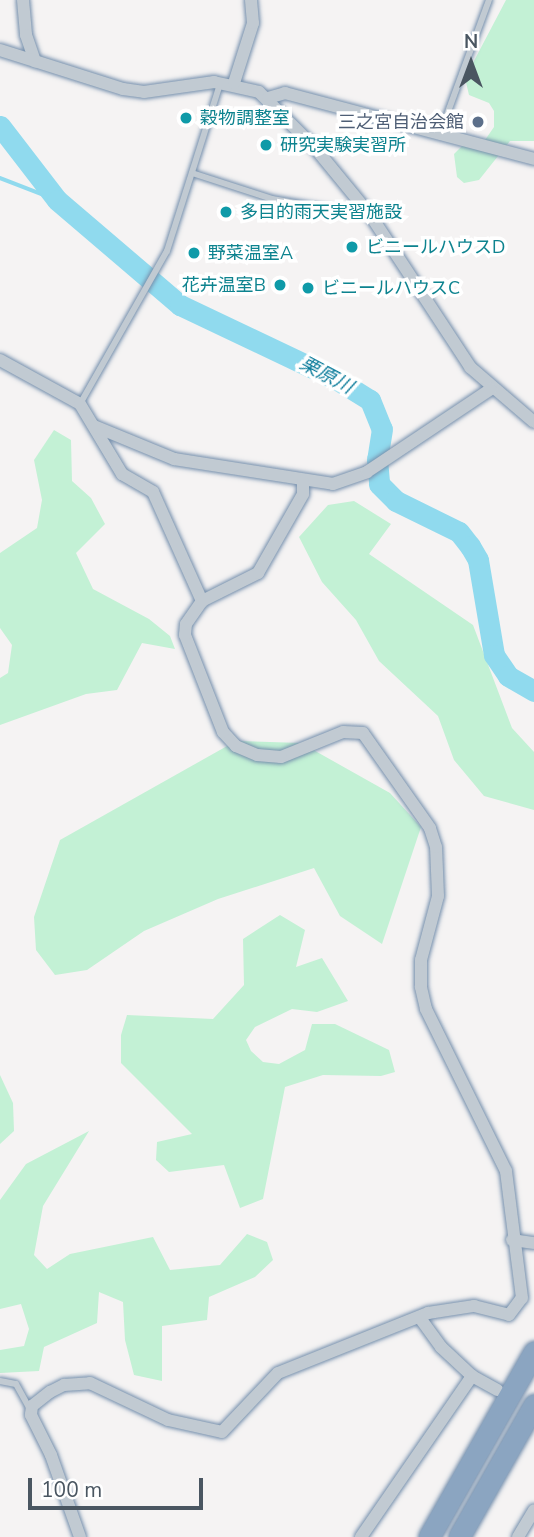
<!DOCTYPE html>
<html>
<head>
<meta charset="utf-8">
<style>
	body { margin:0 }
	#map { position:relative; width:534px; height:1537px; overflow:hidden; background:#f5f3f3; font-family:"Nunito Sans","Noto Sans JP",sans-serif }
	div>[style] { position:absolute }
	.green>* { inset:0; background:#c3f1d5 }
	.stream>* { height:3.5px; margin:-1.75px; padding:0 1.75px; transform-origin:1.75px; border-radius:1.75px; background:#90daee }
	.river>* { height:21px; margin:-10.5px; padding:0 10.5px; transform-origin:10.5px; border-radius:10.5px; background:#90daee }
	.roads { filter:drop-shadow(0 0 2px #7690ad) drop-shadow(0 0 2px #7690ad) }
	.lane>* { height:6px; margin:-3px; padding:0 3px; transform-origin:3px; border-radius:3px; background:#c1cad2 }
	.street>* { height:12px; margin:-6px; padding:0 6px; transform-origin:6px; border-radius:6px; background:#c1cad2 }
	.highway>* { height:21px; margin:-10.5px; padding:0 10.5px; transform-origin:10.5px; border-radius:10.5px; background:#8ba5c1 }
	.dots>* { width:19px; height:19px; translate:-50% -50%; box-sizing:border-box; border:4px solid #fff; border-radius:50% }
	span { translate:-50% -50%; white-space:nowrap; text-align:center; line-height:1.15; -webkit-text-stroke:7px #fff; paint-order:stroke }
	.culture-label { font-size:18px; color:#0d838f }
	.left { translate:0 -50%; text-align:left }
	.right { translate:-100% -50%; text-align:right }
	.service-label { font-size:18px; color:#4e5e75 }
	.water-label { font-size:19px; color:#0c7c9b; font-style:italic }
	.north { position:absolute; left:436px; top:28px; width:70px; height:70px; -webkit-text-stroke:5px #fff; paint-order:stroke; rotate:0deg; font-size:19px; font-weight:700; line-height:28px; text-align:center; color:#4a5661 }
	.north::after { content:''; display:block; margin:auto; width:24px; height:32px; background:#4a5661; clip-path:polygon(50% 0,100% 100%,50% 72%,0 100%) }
	.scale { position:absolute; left:28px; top:1478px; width:175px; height:32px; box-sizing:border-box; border:4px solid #4a5661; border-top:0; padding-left:9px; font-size:21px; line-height:24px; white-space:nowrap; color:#4a5661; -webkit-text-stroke:5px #fff; paint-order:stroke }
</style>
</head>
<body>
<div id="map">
	<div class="green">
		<i style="clip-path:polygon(506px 0,534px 0,534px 141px,510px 141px,479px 180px,464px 183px,457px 177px,454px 154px,463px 145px,485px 140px,494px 127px,494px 111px,489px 103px,469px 95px,465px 78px)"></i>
		<i style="clip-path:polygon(54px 430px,71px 440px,72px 481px,91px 498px,105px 524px,76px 553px,93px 589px,149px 619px,170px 636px,175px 649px,142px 643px,117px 690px,86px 694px,0 725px,0 678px,8px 673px,12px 645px,0 628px,0 553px,37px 528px,42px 500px,34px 460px)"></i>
		<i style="clip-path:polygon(354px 501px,391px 524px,369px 554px,473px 625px,512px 728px,534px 752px,534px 810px,484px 796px,454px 760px,438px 716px,379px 661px,356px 620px,322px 582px,299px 537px,328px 505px)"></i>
		<i style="clip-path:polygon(236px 741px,301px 743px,390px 793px,421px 827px,382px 944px,340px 916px,314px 868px,218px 899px,144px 931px,87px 970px,55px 975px,36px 950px,34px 917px,60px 840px)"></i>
		<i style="clip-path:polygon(280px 915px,305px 930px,296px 967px,322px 958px,348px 1001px,317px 1012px,292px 1009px,255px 1027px,246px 1040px,251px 1051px,263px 1062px,279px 1064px,305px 1050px,312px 1024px,335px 1024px,389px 1050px,395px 1072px,381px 1076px,323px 1075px,285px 1087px,263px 1199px,240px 1208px,224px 1165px,169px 1172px,156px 1160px,157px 1142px,192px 1134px,121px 1063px,121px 1035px,127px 1015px,213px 1019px,244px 985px,243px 939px)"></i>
		<i style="clip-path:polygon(0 1075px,13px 1103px,14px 1131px,0 1144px)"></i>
		<i style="clip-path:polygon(89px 1131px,43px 1206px,34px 1255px,47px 1269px,70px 1254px,153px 1237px,170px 1270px,220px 1265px,247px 1234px,267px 1242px,273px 1260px,255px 1277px,209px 1297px,207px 1320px,162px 1326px,162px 1381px,134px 1375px,125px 1340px,123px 1302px,99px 1292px,97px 1323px,44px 1347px,39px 1371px,0 1373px,0 1350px,24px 1346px,29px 1329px,21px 1304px,0 1309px,0 1200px,26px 1164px)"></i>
	</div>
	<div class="stream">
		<i style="left:0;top:178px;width:61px;rotate:21.1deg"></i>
	</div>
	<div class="river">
		<i style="left:0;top:126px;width:93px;rotate:52.4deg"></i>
		<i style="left:57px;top:200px;width:162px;rotate:40.5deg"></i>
		<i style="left:180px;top:305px;width:173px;rotate:25.4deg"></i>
		<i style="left:336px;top:379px;width:40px;rotate:32deg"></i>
		<i style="left:370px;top:400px;width:31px;rotate:68deg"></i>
		<i style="left:382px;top:429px;width:30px;rotate:99deg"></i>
		<i style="left:377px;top:459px;width:25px;rotate:85deg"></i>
		<i style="left:379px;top:484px;width:24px;rotate:45deg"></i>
		<i style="left:396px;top:501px;width:70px;rotate:26.2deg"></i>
		<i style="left:459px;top:532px;width:18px;rotate:52deg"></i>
		<i style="left:470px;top:546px;width:16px;rotate:60deg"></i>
		<i style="left:478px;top:560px;width:96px;rotate:80.4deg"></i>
		<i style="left:494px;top:655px;width:25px;rotate:56deg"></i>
		<i style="left:508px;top:676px;width:30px;rotate:30deg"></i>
	</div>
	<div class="roads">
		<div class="lane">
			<i style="left:441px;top:131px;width:140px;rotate:-69.9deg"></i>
			<i style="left:192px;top:173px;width:84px;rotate:18deg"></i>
			<i style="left:272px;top:199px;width:77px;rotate:9.7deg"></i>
			<i style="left:80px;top:404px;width:176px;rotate:-60.4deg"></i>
			<i style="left:167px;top:251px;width:175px;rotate:-72.4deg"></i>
			<i style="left:0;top:1381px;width:16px;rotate:11deg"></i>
			<i style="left:16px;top:1384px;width:29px;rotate:61deg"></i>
		</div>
		<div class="street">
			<i style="left:23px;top:0;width:35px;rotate:85deg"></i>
			<i style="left:26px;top:35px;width:28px;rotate:71deg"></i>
			<i style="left:0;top:50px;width:129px;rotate:17.6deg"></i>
			<i style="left:123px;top:89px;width:21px;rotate:8deg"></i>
			<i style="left:144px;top:92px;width:71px;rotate:-8.1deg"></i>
			<i style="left:214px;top:82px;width:46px;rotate:12.5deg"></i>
			<i style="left:259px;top:92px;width:81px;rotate:45deg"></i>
			<i style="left:316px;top:149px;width:87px;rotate:50.6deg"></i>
			<i style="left:371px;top:216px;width:181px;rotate:56.7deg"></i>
			<i style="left:470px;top:367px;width:84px;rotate:40.7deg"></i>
			<i style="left:234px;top:83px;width:63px;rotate:-72.4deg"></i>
			<i style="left:253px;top:23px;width:23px;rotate:-95deg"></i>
			<i style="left:268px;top:98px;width:18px;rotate:-16deg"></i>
			<i style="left:285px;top:93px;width:258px;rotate:14.8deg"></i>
			<i style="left:0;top:360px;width:91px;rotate:28.8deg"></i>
			<i style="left:80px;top:404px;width:82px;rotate:59deg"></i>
			<i style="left:122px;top:474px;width:36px;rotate:30deg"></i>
			<i style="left:153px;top:492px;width:120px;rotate:65.8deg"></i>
			<i style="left:94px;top:426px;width:87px;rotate:22.4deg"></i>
			<i style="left:174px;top:459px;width:161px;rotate:8.9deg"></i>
			<i style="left:333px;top:484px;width:36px;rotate:-19deg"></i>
			<i style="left:367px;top:472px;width:149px;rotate:-33.8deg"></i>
			<i style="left:512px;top:1240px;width:22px;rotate:8deg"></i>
			<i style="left:420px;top:1318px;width:36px;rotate:54deg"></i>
			<i style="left:441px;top:1347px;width:42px;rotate:43.1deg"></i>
			<i style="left:472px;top:1376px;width:29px;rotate:29deg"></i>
			<i style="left:80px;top:1537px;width:87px;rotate:-109.5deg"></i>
			<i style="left:51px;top:1455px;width:45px;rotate:-116.6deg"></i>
			<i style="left:31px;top:1415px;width:9px;rotate:-84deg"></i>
			<i style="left:32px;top:1406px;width:23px;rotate:-38deg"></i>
			<i style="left:50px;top:1392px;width:16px;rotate:-27deg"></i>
			<i style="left:64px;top:1385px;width:26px;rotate:-4deg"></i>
			<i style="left:90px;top:1383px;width:86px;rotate:25.4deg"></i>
			<i style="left:168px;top:1420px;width:55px;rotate:12.5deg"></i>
			<i style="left:222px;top:1432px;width:81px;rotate:-46.5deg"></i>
			<i style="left:278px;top:1373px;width:162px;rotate:-21.8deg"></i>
			<i style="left:428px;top:1313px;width:47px;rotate:-8.7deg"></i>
			<i style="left:474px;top:1306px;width:36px;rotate:14deg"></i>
			<i style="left:509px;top:1315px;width:21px;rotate:-53deg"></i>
			<i style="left:522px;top:1298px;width:128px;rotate:-97.2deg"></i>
			<i style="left:506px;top:1171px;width:181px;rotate:-116.3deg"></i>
			<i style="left:426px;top:1009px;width:23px;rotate:-103deg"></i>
			<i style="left:421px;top:987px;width:27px;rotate:-90deg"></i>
			<i style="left:421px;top:960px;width:66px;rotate:-75.1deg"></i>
			<i style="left:438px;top:896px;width:49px;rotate:-92.3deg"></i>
			<i style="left:436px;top:847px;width:20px;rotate:-108deg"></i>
			<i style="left:430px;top:828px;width:116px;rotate:-125.2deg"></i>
			<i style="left:363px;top:733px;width:20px;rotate:-177deg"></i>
			<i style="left:343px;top:732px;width:67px;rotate:158deg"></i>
			<i style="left:281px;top:757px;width:24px;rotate:-175deg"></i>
			<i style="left:257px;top:755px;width:23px;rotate:-157deg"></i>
			<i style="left:236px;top:746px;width:19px;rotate:-133deg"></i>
			<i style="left:223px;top:732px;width:104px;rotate:-111.4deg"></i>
			<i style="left:185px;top:635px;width:11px;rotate:-85deg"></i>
			<i style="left:186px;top:624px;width:28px;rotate:-55deg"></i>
			<i style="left:202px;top:601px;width:63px;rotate:-26.6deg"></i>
			<i style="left:258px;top:573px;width:91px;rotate:-60.3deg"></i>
			<i style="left:303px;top:494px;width:12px;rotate:-90deg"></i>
			<i style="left:361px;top:1537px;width:196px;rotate:-55.4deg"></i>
			<i style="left:518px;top:1537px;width:31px;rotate:-59deg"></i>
		</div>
		<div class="highway">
			<i style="left:429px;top:1537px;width:213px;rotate:-60.4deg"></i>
			<i style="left:459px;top:1537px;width:152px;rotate:-60.4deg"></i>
		</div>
	</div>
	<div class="dots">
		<i style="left:186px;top:118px;background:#0f9aa8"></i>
		<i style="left:478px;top:122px;background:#5c6f8a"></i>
		<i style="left:266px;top:145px;background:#0f9aa8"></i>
		<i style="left:226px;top:212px;background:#0f9aa8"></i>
		<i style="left:352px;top:247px;background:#0f9aa8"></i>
		<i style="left:194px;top:253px;background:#0f9aa8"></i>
		<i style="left:280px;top:285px;background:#0f9aa8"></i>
		<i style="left:308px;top:288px;background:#0f9aa8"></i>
	</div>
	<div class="culture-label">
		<span class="left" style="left:200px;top:118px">穀物調整室</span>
		<span class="left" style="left:280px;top:145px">研究実験実習所</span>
		<span class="left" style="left:240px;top:212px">多目的雨天実習施設</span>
		<span class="left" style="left:366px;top:247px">ビニールハウスD</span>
		<span class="left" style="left:208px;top:253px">野菜温室A</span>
		<span class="right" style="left:266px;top:285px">花卉温室B</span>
		<span class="left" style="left:322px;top:288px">ビニールハウスC</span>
	</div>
	<div class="service-label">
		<span class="right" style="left:464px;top:122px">三之宮自治会館</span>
	</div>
	<div class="water-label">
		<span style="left:326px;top:376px;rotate:28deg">栗原川</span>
	</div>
	<div class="north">N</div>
	<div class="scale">100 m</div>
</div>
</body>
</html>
